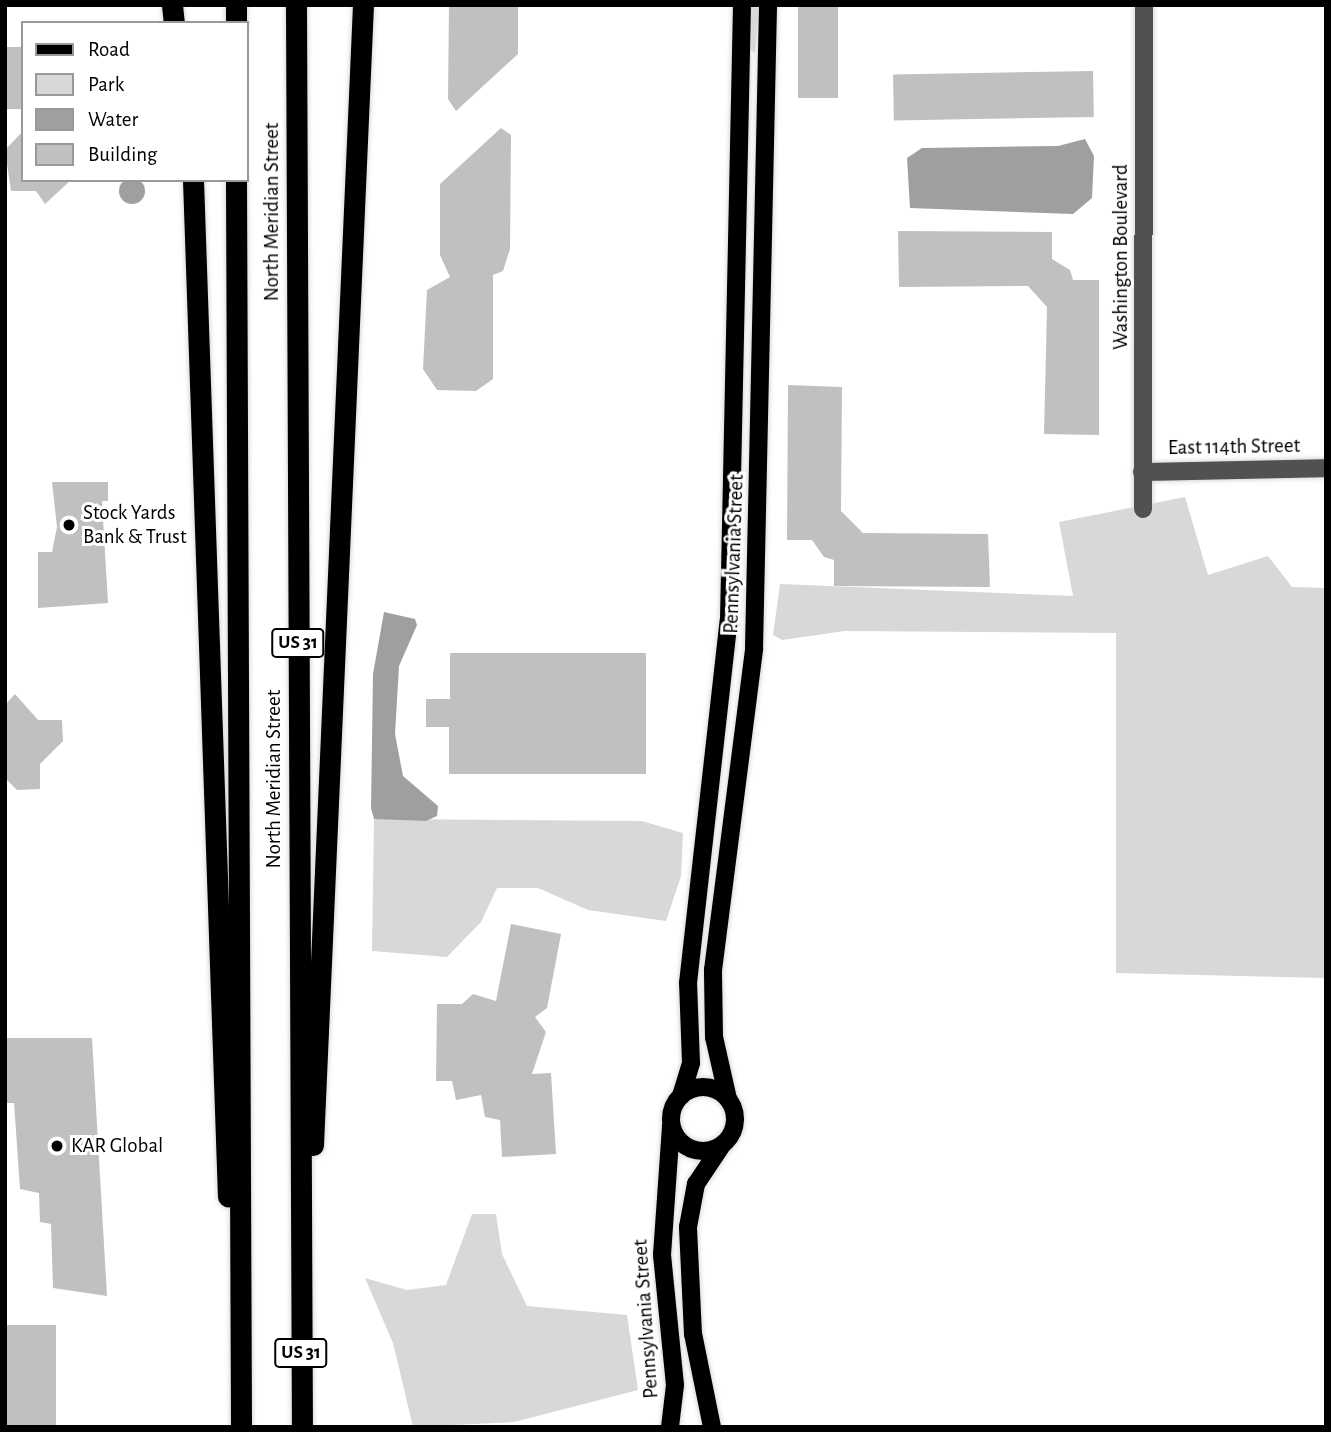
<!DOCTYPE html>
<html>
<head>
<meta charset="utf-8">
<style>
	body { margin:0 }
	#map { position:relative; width:1331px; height:1432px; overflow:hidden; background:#fff; font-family:"Alegreya Sans",sans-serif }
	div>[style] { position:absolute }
	.green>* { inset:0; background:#d8d8d8 }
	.water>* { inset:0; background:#9f9f9f }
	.round { border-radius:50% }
	.building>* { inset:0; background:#c0c0c0; transform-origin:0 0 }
	.roads { filter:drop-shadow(0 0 2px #dbdbdb) drop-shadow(0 0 2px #dbdbdb) }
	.minor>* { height:18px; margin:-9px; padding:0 9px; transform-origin:9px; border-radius:9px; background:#515151 }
	.major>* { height:18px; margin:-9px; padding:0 9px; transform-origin:9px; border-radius:9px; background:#000 }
	.major>.ring { margin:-9px; padding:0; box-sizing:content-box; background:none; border:18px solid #000; border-radius:50% }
	.highway>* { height:21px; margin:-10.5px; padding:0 10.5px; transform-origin:10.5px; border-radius:10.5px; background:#000 }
	.dots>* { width:19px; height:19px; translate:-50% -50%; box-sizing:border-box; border:4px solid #fff; border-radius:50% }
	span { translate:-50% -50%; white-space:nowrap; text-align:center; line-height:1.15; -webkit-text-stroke:6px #fff; paint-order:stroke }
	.shield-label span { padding:2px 5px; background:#fff; border:2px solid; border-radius:5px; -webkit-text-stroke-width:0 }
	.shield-label { font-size:19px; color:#000; font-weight:700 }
	.street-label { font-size:21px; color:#000 }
	.poi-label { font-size:21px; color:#000 }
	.left { translate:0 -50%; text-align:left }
	.frame { position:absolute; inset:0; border:7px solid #000; pointer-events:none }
	.legend { position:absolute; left:21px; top:21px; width:228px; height:161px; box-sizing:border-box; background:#fff; border:2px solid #999; margin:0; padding:9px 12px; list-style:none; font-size:21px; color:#000 }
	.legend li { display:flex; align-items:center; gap:14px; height:35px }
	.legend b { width:35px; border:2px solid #999 }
</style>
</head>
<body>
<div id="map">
	<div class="green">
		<i style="clip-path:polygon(750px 5px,759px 5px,755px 53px,750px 49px)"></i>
		<i style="clip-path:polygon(1185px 497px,1208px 575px,1268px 556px,1292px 587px,1326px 588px,1326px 978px,1116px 973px,1116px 633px,845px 631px,782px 640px,773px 635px,780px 584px,1073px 596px,1059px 522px)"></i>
		<i style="clip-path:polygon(374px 819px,642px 821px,683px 833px,681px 876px,666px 921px,588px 910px,538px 888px,497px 888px,481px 922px,447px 957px,372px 951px)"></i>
		<i style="clip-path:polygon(472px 1214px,496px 1214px,502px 1254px,527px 1306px,627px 1315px,638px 1390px,514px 1422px,413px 1427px,393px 1343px,365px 1278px,407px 1290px,446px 1285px)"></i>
	</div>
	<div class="water">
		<i style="clip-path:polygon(1085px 139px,1094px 156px,1092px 198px,1073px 214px,910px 208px,907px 158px,922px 148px,1058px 146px)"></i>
		<i class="round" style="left:119px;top:178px;width:26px;height:26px"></i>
		<i style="clip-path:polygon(384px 612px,415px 619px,417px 625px,399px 666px,395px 734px,403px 776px,438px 806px,437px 816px,426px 821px,374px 819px,371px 808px,373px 674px)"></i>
	</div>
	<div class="building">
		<i style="clip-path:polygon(449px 5px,518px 5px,518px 54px,456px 111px,448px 99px)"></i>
		<i style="left:798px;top:5px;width:40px;height:93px"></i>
		<i style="left:5px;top:47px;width:18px;height:62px"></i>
		<i style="left:1093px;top:71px;width:46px;height:200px;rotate:89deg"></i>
		<i style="clip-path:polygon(501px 128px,511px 135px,510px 249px,503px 271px,493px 275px,493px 379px,476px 391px,437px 390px,423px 369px,427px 290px,450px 277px,440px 255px,440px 184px)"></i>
		<i style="clip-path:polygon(23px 131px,23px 180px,71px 180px,45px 204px,36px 191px,11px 191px,5px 150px)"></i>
		<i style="clip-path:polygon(898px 231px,1052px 232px,1052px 259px,1070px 270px,1073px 280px,1099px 280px,1099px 435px,1044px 434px,1047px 307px,1028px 286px,899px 287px)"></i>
		<i style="clip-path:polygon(788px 385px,842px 387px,841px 511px,863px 533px,988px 534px,990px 587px,834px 586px,834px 560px,824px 557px,812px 540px,787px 540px)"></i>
		<i style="clip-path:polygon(52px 482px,108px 482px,108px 501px,102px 501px,108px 603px,38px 608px,38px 552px,52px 552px,57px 527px)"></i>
		<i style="clip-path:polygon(450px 653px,646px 653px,646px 774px,449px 774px,449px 727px,426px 727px,426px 699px,450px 699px)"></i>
		<i style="clip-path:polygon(15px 694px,38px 720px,62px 720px,63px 741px,40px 764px,40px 789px,17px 790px,5px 778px,5px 705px)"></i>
		<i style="clip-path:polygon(511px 924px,561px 934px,547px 1008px,535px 1017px,546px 1032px,532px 1074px,551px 1073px,556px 1154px,502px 1157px,500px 1120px,485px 1117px,481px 1095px,456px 1100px,452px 1081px,436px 1081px,437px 1004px,462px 1004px,473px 994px,496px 1001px)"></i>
		<i style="clip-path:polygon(5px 1038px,92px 1038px,107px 1296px,53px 1288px,51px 1224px,40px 1222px,39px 1193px,20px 1189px,14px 1103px,5px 1103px)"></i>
		<i style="left:5px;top:1325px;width:51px;height:102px"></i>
	</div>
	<div class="roads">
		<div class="minor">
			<i style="left:1142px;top:472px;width:184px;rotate:-1.2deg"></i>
			<i style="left:1143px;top:509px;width:504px;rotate:-89.89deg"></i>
		</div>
		<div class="major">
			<i class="ring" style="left:671px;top:1087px;width:46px;height:46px"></i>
			<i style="left:681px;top:1096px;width:34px;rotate:-73deg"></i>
			<i style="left:691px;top:1063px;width:80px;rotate:-92.1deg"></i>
			<i style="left:688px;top:983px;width:365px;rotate:-83.6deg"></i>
			<i style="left:729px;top:620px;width:615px;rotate:-88.79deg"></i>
			<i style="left:728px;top:1099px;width:64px;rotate:-102.7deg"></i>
			<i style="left:714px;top:1037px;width:67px;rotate:-90.9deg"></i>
			<i style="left:713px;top:970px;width:325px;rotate:-82.7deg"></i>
			<i style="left:754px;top:648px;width:643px;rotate:-88.75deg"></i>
			<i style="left:670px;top:1427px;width:42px;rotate:-83.2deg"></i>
			<i style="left:675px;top:1385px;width:131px;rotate:-95.7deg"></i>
			<i style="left:662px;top:1255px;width:130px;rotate:-86deg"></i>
			<i style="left:712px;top:1427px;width:95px;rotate:-101.5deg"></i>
			<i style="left:693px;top:1334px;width:107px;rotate:-92.7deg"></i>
			<i style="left:688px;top:1227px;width:44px;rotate:-79.5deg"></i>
			<i style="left:696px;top:1184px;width:47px;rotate:-56.3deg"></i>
		</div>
		<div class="highway">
			<i style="left:172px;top:5px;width:18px;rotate:84deg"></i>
			<i style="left:236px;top:5px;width:18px;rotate:90deg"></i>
			<i style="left:296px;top:5px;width:1422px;rotate:89.76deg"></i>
			<i style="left:193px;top:180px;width:1017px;rotate:88.03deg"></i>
			<i style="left:236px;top:180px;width:1247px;rotate:89.77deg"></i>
			<i style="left:313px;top:1145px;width:1141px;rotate:-87.49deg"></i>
		</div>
	</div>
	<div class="dots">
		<i style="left:69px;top:525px;background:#000"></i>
		<i style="left:57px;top:1146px;background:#000"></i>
	</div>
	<div class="shield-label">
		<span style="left:298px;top:643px">US 31</span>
		<span style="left:301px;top:1353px">US 31</span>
	</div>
	<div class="street-label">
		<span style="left:272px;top:212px;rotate:-90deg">North Meridian Street</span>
		<span style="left:1121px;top:257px;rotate:-90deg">Washington Boulevard</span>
		<span style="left:1234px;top:447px;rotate:-1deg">East 114th Street</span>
		<span style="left:734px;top:554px;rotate:-88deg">Pennsylvania Street</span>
		<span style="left:274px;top:779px;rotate:-90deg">North Meridian Street</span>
		<span style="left:646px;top:1319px;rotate:-94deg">Pennsylvania Street</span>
	</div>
	<div class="poi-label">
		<span class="left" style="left:83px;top:525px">Stock Yards<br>Bank &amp; Trust</span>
		<span class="left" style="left:71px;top:1146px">KAR Global</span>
	</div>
	<div class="frame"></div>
	<ul class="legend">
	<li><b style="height:9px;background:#000"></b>Road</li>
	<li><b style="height:19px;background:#d8d8d8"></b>Park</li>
	<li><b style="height:19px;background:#9f9f9f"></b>Water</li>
	<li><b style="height:19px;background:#c0c0c0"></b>Building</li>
	</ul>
</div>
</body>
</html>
